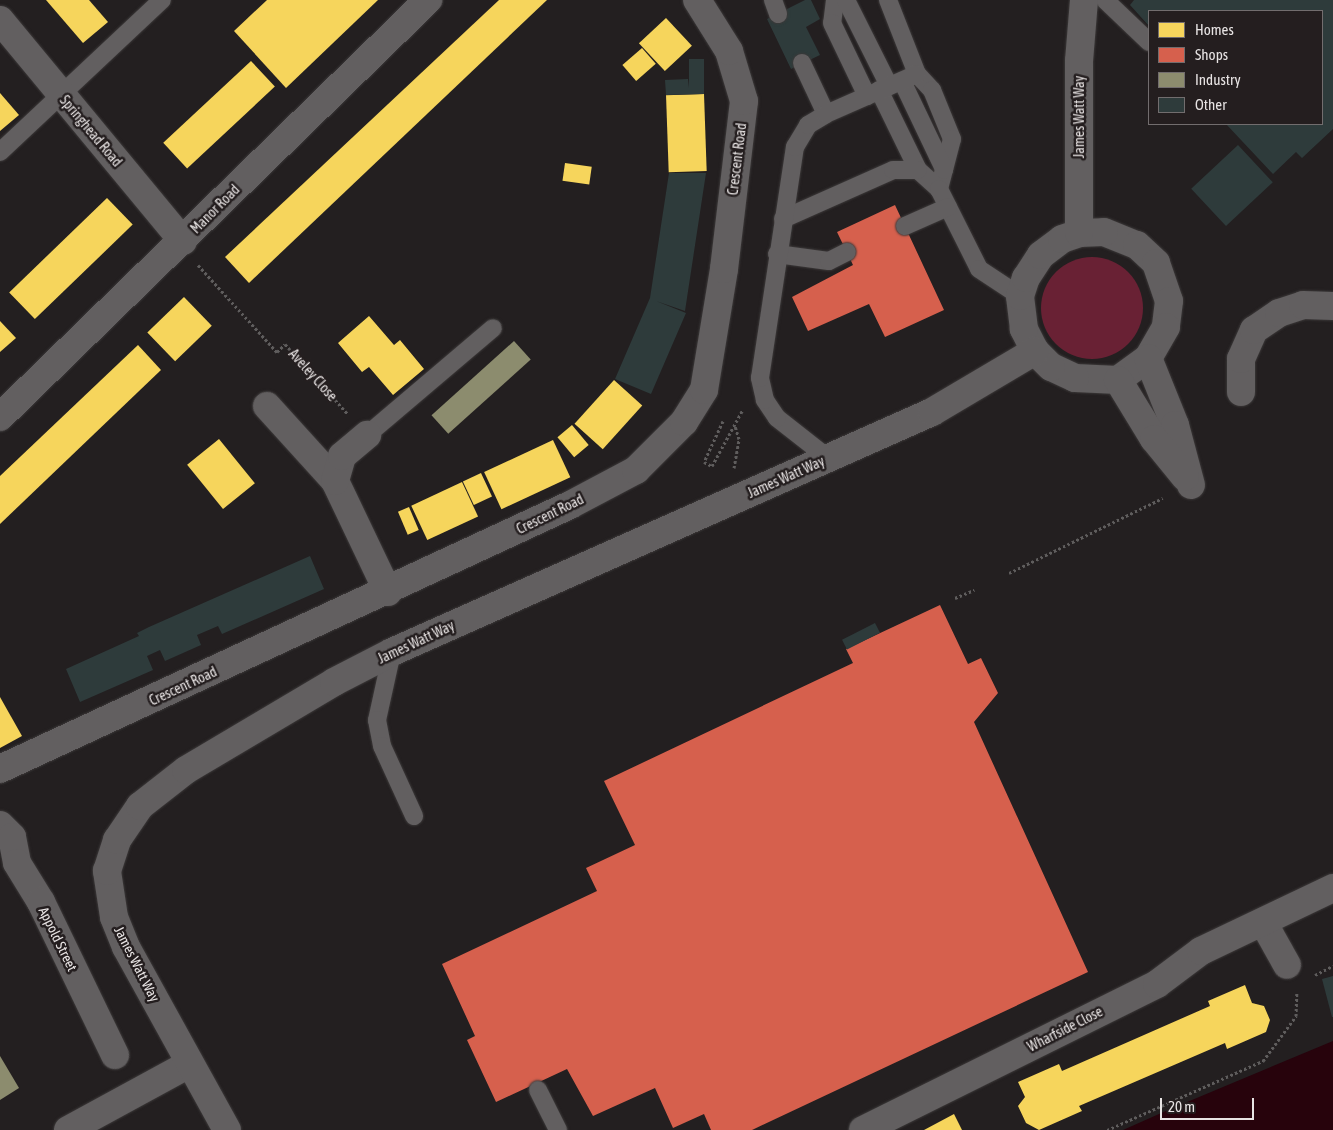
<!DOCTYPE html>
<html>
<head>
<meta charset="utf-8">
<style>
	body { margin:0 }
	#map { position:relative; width:1333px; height:1130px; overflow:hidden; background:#231f20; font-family:"Asap Condensed",sans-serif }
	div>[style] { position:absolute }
	.green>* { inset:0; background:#692134 }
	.round { border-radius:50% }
	.water>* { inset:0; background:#27030c }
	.homes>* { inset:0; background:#f6d55c; transform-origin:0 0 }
	.shops>* { inset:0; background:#d6604d }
	.industry>* { inset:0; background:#8c8c6e; transform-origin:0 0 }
	.building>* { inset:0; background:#2e3b3b; transform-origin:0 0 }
	.path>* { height:3px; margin-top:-1.5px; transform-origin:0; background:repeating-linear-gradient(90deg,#5f5d5d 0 2.5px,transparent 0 5px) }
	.roads { filter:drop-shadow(0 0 1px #3c3939) drop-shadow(0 0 1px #3c3939) }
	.service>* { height:18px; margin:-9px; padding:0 9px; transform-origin:9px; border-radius:9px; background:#625f60 }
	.minor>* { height:28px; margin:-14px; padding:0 14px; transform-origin:14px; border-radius:14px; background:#625f60 }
	.tertiary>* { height:28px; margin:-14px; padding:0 14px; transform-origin:14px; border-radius:14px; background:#625f60 }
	span { translate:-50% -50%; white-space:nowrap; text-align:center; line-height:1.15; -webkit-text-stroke:5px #241e1f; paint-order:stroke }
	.street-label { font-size:14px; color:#e8e4e4 }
	.legend { position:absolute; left:1148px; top:10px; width:175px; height:115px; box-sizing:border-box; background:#241e1f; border:1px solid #726d6e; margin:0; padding:6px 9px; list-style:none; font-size:15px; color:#e8e4e4 }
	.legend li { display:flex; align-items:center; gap:10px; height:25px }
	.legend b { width:25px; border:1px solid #726d6e }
	.scale { position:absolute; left:1160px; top:1098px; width:94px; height:22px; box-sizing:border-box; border:2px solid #e8e4e4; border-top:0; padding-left:6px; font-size:15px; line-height:18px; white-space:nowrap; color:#e8e4e4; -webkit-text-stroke:4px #241e1f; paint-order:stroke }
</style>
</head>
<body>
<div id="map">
	<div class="green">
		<i class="round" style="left:1041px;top:257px;width:102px;height:102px"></i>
	</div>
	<div class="water">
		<i style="clip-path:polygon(1333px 1041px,1333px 1130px,1123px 1130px,1168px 1110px)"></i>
	</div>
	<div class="homes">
		<i style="clip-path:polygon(46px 0,89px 0,108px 22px,83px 43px)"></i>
		<i style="clip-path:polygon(267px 0,378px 0,286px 88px,234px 31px)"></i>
		<i style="clip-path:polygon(499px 0,547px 0,249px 283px,225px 257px)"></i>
		<i style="left:666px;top:18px;width:38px;height:37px;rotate:47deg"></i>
		<i style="left:642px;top:48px;width:21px;height:26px;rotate:49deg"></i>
		<i style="left:251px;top:61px;width:35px;height:120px;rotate:47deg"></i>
		<i style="clip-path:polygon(0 93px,19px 115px,0 131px)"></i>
		<i style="left:704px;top:94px;width:77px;height:38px;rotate:88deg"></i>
		<i style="left:565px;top:163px;width:27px;height:18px;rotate:8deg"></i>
		<i style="left:107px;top:198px;width:37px;height:136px;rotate:46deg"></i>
		<i style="left:184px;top:297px;width:40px;height:51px;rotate:46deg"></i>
		<i style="clip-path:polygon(369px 316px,394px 345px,400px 340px,424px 369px,393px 395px,369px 367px,362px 372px,338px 343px)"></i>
		<i style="clip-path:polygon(0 321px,16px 338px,0 352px)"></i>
		<i style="clip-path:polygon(138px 345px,161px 370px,0 524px,0 476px)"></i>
		<i style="left:614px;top:380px;width:38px;height:59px;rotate:42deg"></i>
		<i style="left:572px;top:425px;width:26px;height:19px;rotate:50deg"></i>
		<i style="left:219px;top:439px;width:57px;height:41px;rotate:51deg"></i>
		<i style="left:553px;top:440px;width:41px;height:76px;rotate:65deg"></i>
		<i style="left:481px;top:473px;width:26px;height:20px;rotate:65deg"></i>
		<i style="left:462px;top:482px;width:38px;height:56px;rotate:65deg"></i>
		<i style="left:409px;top:507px;width:25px;height:12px;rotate:67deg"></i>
		<i style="clip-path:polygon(0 697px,22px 736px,0 748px)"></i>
		<i style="clip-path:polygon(1245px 985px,1252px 1003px,1264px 1006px,1270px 1020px,1266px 1032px,1227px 1049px,1225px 1043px,1079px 1106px,1082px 1111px,1039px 1130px,1026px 1123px,1018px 1106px,1025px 1097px,1018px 1082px,1059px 1064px,1062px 1071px,1210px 1006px,1208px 1001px)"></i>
		<i style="clip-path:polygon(954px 1114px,962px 1130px,924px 1130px)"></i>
	</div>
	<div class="shops">
		<i style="clip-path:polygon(895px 205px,944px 310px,885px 337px,869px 304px,808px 331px,792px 297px,853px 265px,837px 232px)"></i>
		<i style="clip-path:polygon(940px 605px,968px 664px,981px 658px,998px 693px,974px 722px,1088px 972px,752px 1130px,711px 1130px,704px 1114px,673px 1128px,655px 1088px,593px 1116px,567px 1069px,496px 1102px,467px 1040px,475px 1036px,442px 964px,597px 891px,586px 868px,635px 845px,604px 781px,853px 663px,846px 649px)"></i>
	</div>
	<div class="industry">
		<i style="left:514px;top:341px;width:25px;height:111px;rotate:48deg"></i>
		<i style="clip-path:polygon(0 1056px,19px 1088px,0 1100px)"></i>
	</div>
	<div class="building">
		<i style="clip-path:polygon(805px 0,811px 0,820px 19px,806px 27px,820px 55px,791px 69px,767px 19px)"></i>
		<i style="clip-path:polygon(1134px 0,1333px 0,1333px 129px,1302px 158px,1296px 152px,1273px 174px,1226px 124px,1322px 124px,1322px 11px,1149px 11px,1149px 26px,1130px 5px)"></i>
		<i style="clip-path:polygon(689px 59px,704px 59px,704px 94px,666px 95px,665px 80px,688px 79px,689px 88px)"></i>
		<i style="left:1238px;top:145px;width:51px;height:64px;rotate:47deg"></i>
		<i style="clip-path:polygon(669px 173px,706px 173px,685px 311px,656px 301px,686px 313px,651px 394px,615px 379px,650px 298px)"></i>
		<i style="clip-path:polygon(310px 556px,324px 589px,222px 634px,218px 626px,197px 635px,201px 645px,165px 661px,160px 650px,147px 656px,153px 670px,80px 702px,66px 669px,139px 636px,137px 633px,149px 627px)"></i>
		<i style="left:875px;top:623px;width:11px;height:37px;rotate:63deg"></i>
		<i style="clip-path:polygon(1333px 976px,1333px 1017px,1332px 1017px,1322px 979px)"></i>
	</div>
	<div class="path">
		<i style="left:198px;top:265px;width:118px;rotate:47.8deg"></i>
		<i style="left:277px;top:352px;width:11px;rotate:-45deg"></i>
		<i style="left:285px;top:344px;width:93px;rotate:48.1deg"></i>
		<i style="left:723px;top:421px;width:45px;rotate:114.9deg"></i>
		<i style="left:704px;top:462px;width:9px;rotate:27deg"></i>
		<i style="left:712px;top:466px;width:63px;rotate:-61.4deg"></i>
		<i style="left:734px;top:468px;width:29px;rotate:-80deg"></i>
		<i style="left:739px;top:439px;width:14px;rotate:-107deg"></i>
		<i style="left:1009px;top:573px;width:171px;rotate:-26deg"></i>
		<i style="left:955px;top:598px;width:21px;rotate:-23deg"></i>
		<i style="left:1315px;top:975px;width:20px;rotate:-27deg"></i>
		<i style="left:1107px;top:1130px;width:171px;rotate:-23.9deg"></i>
		<i style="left:1263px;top:1061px;width:56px;rotate:-53.7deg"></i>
		<i style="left:1296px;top:1016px;width:23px;rotate:-88deg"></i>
	</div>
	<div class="roads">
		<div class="service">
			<i style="left:773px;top:0;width:15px;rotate:70deg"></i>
			<i style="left:835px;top:0;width:23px;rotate:97deg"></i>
			<i style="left:832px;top:23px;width:81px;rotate:64.4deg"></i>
			<i style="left:846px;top:0;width:96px;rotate:63.4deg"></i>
			<i style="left:888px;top:0;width:79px;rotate:68.6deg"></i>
			<i style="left:917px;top:74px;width:22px;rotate:47deg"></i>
			<i style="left:932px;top:90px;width:53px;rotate:67.8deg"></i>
			<i style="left:952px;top:139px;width:52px;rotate:104.6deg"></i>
			<i style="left:1105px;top:0;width:61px;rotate:43.7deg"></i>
			<i style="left:802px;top:63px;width:56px;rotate:64.8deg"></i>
			<i style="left:902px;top:81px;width:98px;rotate:64.5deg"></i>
			<i style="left:879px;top:90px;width:89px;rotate:64deg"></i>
			<i style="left:918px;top:170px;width:28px;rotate:42deg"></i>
			<i style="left:939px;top:189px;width:89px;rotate:63.4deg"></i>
			<i style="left:979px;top:269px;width:49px;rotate:33.4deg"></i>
			<i style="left:0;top:152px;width:222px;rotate:-43.2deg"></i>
			<i style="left:783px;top:219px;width:120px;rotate:-24deg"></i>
			<i style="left:893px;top:170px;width:25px"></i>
			<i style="left:905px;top:226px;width:47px;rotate:-23.8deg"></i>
			<i style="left:777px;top:254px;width:52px;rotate:7.7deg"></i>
			<i style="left:829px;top:261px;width:20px;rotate:-27deg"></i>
			<i style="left:367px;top:435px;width:165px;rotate:-40.3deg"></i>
			<i style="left:828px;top:458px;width:65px;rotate:-141.9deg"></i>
			<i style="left:777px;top:418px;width:22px;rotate:-124deg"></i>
			<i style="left:765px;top:400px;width:23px;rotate:-103deg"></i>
			<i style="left:760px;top:378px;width:234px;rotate:-81.4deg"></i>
			<i style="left:795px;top:147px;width:26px;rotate:-59deg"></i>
			<i style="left:808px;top:125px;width:21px;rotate:-31deg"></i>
			<i style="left:826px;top:114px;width:99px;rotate:-23.7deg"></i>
			<i style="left:392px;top:652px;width:70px;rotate:102.4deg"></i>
			<i style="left:377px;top:720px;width:26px;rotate:79deg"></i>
			<i style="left:382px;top:746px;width:77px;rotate:65.4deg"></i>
			<i style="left:538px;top:1090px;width:45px;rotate:63.4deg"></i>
		</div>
		<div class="minor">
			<i style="left:0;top:20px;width:287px;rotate:50.4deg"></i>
			<i style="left:1104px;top:232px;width:35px;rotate:22deg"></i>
			<i style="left:1137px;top:245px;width:26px;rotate:43deg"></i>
			<i style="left:1156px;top:263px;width:40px;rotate:71.1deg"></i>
			<i style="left:1169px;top:301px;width:26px;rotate:97deg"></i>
			<i style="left:1166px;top:327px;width:36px;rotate:120deg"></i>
			<i style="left:1148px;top:358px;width:37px;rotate:144deg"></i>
			<i style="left:1118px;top:380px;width:43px;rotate:-177.3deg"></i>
			<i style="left:1075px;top:378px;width:26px;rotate:-155deg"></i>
			<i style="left:1051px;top:367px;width:23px;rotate:-135deg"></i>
			<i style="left:1035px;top:351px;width:25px;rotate:-117deg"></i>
			<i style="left:1024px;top:329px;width:33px;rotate:-97deg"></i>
			<i style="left:1020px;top:296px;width:19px;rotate:-72deg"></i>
			<i style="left:1026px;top:278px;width:27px;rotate:-57deg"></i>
			<i style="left:1041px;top:255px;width:26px;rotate:-37deg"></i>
			<i style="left:1062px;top:239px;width:18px;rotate:-19deg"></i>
			<i style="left:1079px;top:233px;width:25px;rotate:-2deg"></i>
			<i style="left:1079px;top:233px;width:172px;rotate:-90deg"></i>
			<i style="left:1079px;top:61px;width:61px;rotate:-85.3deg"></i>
			<i style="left:1148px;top:358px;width:72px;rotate:68.1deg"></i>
			<i style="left:1175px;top:425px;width:62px;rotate:75.1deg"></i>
			<i style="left:1118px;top:380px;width:69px;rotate:58.6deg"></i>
			<i style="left:1154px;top:439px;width:49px;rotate:50.8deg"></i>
			<i style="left:1241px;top:392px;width:33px;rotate:-90deg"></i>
			<i style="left:1241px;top:359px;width:32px;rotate:-66deg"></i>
			<i style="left:1254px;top:330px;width:30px;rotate:-34deg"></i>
			<i style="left:1279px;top:313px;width:25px;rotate:-18deg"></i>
			<i style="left:1303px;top:305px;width:30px;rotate:2deg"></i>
			<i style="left:267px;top:406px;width:101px;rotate:47.8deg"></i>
			<i style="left:335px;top:481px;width:123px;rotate:64.5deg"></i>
			<i style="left:335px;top:481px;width:26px;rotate:-74deg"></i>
			<i style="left:342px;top:456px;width:33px;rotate:-40deg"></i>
			<i style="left:0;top:769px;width:628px;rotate:-24.85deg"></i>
			<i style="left:570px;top:505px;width:75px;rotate:-27.9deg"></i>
			<i style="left:636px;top:470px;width:68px;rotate:-45deg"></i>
			<i style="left:684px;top:422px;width:38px;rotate:-58deg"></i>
			<i style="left:704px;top:390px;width:123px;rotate:-80.6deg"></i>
			<i style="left:724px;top:269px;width:169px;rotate:-83.2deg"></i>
			<i style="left:744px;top:101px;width:52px;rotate:-106.7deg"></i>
			<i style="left:729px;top:51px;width:60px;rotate:-122.1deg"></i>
			<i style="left:0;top:825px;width:17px;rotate:45deg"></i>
			<i style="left:12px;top:837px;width:26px;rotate:79deg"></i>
			<i style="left:17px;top:863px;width:46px;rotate:58.4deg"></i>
			<i style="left:41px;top:902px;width:170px;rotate:64.2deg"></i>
			<i style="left:1263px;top:922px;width:49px;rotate:60.8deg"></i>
			<i style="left:68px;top:1130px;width:138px;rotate:-28.6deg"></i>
			<i style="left:227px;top:1130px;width:209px;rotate:-118.9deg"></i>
			<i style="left:126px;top:947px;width:32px;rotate:-112deg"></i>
			<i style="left:114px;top:917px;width:47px;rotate:-98.7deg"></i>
			<i style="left:107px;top:871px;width:33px;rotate:-72deg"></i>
			<i style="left:117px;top:840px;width:41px;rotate:-55.9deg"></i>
			<i style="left:140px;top:806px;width:58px;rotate:-38deg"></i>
			<i style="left:186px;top:770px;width:172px;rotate:-30.7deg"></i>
			<i style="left:334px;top:682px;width:65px;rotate:-27.3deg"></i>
			<i style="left:392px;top:652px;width:591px;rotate:-23.96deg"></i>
			<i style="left:932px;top:412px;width:120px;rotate:-30.6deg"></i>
			<i style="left:863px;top:1130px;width:328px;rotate:-26.4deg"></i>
			<i style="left:1157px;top:984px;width:55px;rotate:-36.9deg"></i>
			<i style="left:1201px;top:951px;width:146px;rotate:-25.5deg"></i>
		</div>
		<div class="tertiary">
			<i style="left:0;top:417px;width:598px;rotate:-44.25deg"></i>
		</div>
	</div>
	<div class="street-label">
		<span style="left:1079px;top:117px;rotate:-90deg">James Watt Way</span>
		<span style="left:91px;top:131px;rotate:50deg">Springhead Road</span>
		<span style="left:737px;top:159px;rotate:-83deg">Crescent Road</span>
		<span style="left:215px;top:209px;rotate:-45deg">Manor Road</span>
		<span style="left:313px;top:375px;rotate:48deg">Aveley Close</span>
		<span style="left:786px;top:477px;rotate:-24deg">James Watt Way</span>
		<span style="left:550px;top:514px;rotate:-26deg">Crescent Road</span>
		<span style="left:416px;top:642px;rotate:-25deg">James Watt Way</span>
		<span style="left:183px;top:686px;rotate:-25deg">Crescent Road</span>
		<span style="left:58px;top:939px;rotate:64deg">Appold Street</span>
		<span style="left:137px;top:964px;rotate:63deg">James Watt Way</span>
		<span style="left:1065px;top:1029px;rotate:-27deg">Wharfside Close</span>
	</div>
	<ul class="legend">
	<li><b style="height:14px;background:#f6d55c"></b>Homes</li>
	<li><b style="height:14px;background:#d6604d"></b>Shops</li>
	<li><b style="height:14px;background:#8c8c6e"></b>Industry</li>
	<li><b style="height:14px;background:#2e3b3b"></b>Other</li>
	</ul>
	<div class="scale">20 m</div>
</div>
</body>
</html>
